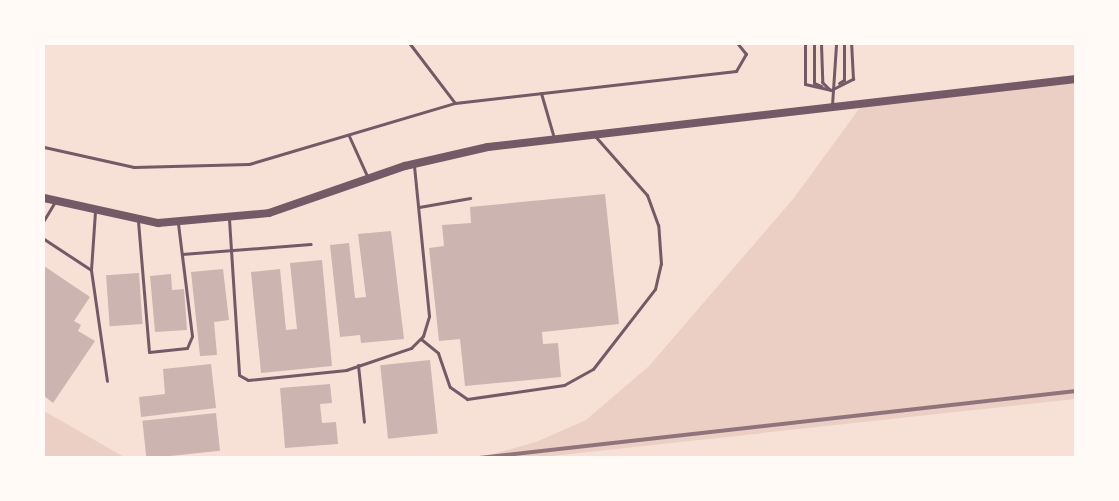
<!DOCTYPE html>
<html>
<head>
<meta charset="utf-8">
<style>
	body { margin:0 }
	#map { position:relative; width:1119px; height:501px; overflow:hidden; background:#f7e1d7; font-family:"Public Sans",sans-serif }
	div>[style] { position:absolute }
	.green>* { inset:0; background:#ebcfc5 }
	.building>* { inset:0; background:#ccb4b1; transform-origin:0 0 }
	.service>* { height:3px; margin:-1.5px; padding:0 1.5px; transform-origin:1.5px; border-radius:1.5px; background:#755966 }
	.tertiary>* { height:8px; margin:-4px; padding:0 4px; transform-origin:4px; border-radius:4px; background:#755966 }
	.rail>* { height:4px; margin:-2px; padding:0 2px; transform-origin:2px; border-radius:2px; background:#8f747c }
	span { translate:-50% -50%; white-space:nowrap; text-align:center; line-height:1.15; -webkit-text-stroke:4.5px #fffaf5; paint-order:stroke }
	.frame { position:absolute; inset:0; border:45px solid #fffaf5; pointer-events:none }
</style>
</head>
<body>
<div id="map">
	<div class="green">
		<i style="clip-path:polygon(1075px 79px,1075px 399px,543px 457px,479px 458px,536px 442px,586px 420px,649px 366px,794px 198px,864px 102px)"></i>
		<i style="clip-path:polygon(44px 411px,124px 457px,44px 457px)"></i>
	</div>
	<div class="building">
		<i style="clip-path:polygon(605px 194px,619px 324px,542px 332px,543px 344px,558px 343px,561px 377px,465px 386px,460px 339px,439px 341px,429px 248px,444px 246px,442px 225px,471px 223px,470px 207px)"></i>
		<i style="clip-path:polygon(391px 231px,404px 339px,361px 343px,360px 335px,340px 337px,330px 245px,349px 243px,355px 298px,366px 297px,358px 234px)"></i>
		<i style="clip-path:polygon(322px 260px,332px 366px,261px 373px,251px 272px,280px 269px,286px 330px,297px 329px,290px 263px)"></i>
		<i style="clip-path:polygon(44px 266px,90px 297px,74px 321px,81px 325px,78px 331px,95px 341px,53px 403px,44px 396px)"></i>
		<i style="clip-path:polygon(223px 269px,229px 320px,214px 322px,217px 355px,200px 356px,191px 272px)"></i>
		<i style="left:139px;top:273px;width:51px;height:33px;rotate:86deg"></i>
		<i style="clip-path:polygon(171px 274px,172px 290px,184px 289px,187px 330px,155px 332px,150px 276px)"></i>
		<i style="left:430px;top:360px;width:74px;height:50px;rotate:84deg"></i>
		<i style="clip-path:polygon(211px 364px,216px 408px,141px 417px,139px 397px,165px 394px,163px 369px)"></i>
		<i style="clip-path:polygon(330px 384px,332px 403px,320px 404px,322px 423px,336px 422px,338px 444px,285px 448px,280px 388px)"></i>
		<i style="left:216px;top:413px;width:38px;height:74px;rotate:84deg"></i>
	</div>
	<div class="service">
		<i style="left:410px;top:44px;width:74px;rotate:52.7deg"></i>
		<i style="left:805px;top:44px;width:40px;rotate:90deg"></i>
		<i style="left:805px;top:84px;width:27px;rotate:13deg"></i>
		<i style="left:831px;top:90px;width:25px;rotate:-27deg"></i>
		<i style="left:853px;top:79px;width:35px;rotate:-93deg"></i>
		<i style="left:814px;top:44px;width:39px;rotate:90deg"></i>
		<i style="left:814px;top:83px;width:8px;rotate:23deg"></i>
		<i style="left:821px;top:44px;width:38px;rotate:88deg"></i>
		<i style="left:822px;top:82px;width:10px;rotate:45deg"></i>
		<i style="left:839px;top:83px;width:6px;rotate:-31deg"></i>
		<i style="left:844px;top:80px;width:36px;rotate:-90deg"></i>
		<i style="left:541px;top:93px;width:47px;rotate:73.9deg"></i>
		<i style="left:832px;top:105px;width:61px;rotate:-86.2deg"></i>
		<i style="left:349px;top:136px;width:46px;rotate:65.7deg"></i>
		<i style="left:44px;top:147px;width:92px;rotate:12.5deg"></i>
		<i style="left:134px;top:167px;width:115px;rotate:-1.5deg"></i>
		<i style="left:249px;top:164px;width:215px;rotate:-16.5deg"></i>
		<i style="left:455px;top:103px;width:283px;rotate:-6.5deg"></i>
		<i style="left:736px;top:71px;width:20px;rotate:-60deg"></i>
		<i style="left:746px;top:54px;width:13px;rotate:-129deg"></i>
		<i style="left:419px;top:207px;width:52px;rotate:-10deg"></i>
		<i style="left:229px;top:219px;width:156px;rotate:86.3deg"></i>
		<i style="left:239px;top:375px;width:10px;rotate:29deg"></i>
		<i style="left:248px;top:380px;width:99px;rotate:-5.8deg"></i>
		<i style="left:346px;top:370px;width:69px;rotate:-18.7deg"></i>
		<i style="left:411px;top:348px;width:17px;rotate:-45deg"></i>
		<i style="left:423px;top:336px;width:21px;rotate:-73deg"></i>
		<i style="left:429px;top:316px;width:151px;rotate:-95.7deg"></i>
		<i style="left:44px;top:220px;width:21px;rotate:-59deg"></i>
		<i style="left:138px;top:221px;width:131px;rotate:85.2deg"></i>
		<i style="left:149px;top:352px;width:38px;rotate:-6deg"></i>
		<i style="left:187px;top:348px;width:13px;rotate:-67deg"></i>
		<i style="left:192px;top:336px;width:113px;rotate:-97.1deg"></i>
		<i style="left:44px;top:239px;width:56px;rotate:33.4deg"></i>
		<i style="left:91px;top:270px;width:59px;rotate:-86.1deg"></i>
		<i style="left:182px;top:254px;width:129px;rotate:-4.4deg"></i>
		<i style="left:91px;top:270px;width:112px;rotate:81.8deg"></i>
		<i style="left:421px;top:339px;width:22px;rotate:39deg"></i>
		<i style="left:438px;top:353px;width:36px;rotate:71deg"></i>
		<i style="left:450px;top:387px;width:21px;rotate:35deg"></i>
		<i style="left:467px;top:399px;width:98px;rotate:-8.2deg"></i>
		<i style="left:564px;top:385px;width:33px;rotate:-29deg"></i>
		<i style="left:593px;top:369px;width:101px;rotate:-52.2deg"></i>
		<i style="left:655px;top:289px;width:26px;rotate:-77deg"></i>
		<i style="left:661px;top:264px;width:39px;rotate:-94deg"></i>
		<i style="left:658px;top:225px;width:32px;rotate:-110deg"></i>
		<i style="left:647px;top:195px;width:79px;rotate:-131.4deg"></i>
		<i style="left:358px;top:365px;width:57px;rotate:84deg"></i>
	</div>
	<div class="tertiary">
		<i style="left:44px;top:198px;width:117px;rotate:12.4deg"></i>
		<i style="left:158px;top:223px;width:111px;rotate:-5.1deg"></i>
		<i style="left:269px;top:213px;width:144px;rotate:-19.1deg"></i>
		<i style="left:405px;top:166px;width:85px;rotate:-12.9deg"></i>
		<i style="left:488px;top:147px;width:592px;rotate:-6.6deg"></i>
	</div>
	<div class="rail">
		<i style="left:479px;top:458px;width:601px;rotate:-6.4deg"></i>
	</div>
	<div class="frame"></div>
</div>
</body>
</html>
